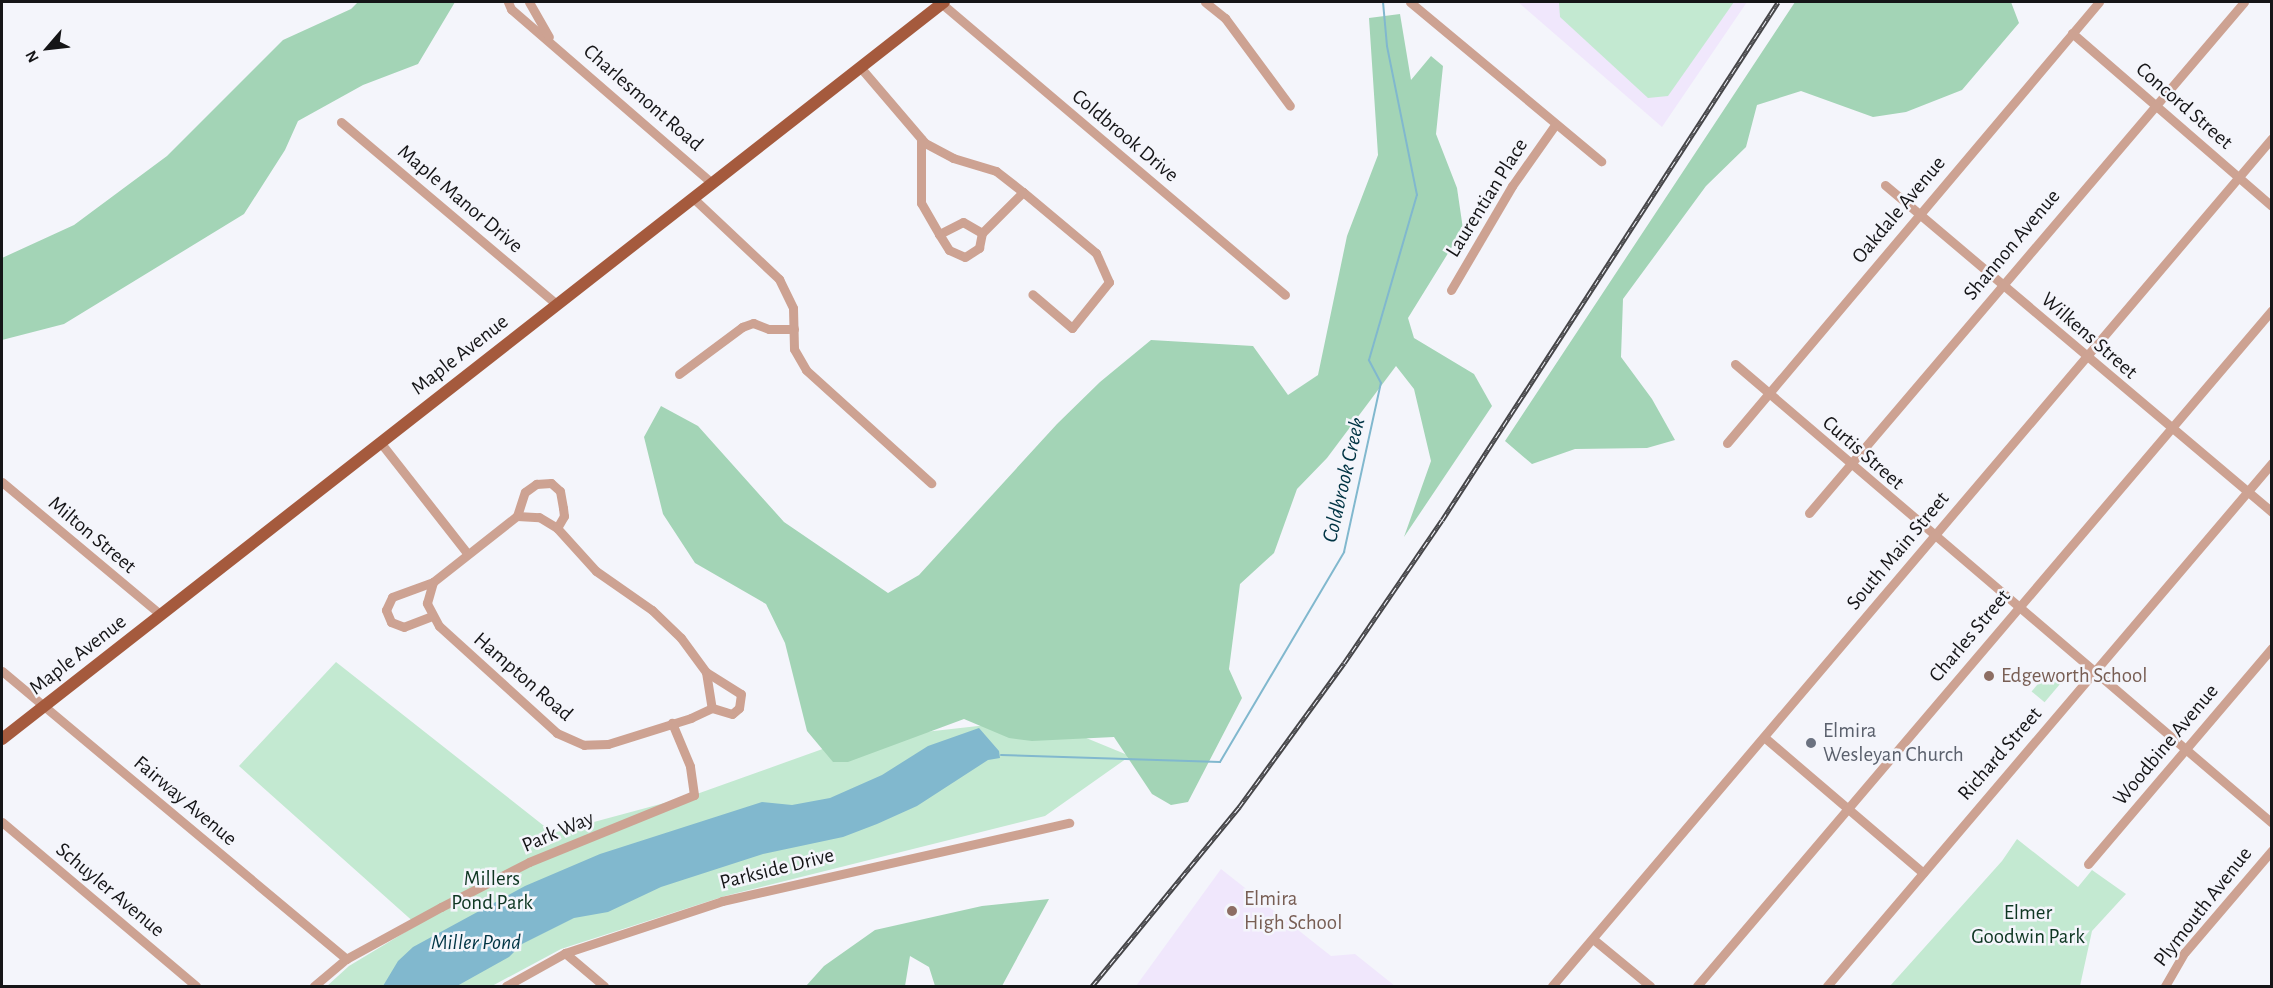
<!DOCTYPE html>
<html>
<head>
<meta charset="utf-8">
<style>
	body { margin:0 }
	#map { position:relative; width:2273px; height:988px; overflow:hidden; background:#f4f5fb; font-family:"Alegreya Sans",sans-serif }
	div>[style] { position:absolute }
	.education>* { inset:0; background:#f0e7fc }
	.green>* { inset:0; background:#c3e9d1; transform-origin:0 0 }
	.forest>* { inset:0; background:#a3d4b6 }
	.water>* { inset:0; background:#81b8ce }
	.stream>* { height:2px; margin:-1px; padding:0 1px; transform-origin:1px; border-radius:1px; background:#81b8ce }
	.minor>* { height:9px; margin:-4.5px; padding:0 4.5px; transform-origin:4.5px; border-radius:4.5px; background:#cda292 }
	.major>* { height:12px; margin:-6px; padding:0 6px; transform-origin:6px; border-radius:6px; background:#a55a3d }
	.rail>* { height:4.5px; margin-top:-2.25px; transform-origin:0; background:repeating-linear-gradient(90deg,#f4f5fb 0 7px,#454548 0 14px); box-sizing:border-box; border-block:2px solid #454548 }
	.dots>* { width:16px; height:16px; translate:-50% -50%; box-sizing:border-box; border:3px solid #f4f5fb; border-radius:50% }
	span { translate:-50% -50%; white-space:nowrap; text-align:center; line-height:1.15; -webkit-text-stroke:5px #f4f5fb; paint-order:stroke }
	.street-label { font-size:21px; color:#151517 }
	.education-label { font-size:21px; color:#785e54 }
	.left { translate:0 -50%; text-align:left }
	.worship-label { font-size:21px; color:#5b616d }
	.park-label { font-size:21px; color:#0e3622 }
	.water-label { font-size:22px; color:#003444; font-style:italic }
	.frame { position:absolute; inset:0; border:3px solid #151517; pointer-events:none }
	.north { position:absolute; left:18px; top:18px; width:60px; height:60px; -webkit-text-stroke:4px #f4f5fb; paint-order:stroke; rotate:242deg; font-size:16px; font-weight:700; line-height:24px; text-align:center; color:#151517 }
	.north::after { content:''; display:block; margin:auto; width:21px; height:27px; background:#151517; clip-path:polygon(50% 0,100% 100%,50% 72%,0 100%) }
</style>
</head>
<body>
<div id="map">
	<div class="education">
		<i style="clip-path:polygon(1518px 2px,1747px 2px,1662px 127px)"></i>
		<i style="clip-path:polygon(1221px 869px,1331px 956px,1355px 954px,1395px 986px,1136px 986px)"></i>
	</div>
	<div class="green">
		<i style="clip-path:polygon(1734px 2px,1668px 96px,1648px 98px,1560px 17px,1559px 3px)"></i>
		<i style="clip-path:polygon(336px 662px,553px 833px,694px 795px,845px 741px,1040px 719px,1130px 756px,1045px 816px,725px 896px,561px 949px,492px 986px,327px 986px,349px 966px,417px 925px,239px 766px)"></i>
		<i style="left:2047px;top:673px;width:17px;height:24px;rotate:40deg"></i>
		<i style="clip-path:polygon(2017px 839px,2078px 887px,2092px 870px,2126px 894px,2092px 931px,2080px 986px,1890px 986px,2002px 861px)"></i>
	</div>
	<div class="forest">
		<i style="clip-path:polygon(358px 2px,455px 2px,418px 64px,363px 85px,298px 121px,285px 150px,244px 214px,64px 324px,2px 340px,2px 258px,74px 225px,167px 156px,283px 40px,351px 9px)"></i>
		<i style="clip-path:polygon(1795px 2px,2011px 2px,2019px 23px,1962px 90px,1906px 112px,1873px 117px,1801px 91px,1757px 105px,1746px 147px,1706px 186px,1623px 299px,1621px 357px,1652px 399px,1675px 440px,1647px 448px,1575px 449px,1532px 464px,1505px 441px)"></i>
		<i style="clip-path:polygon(1400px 14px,1411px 80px,1431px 56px,1443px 66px,1436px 134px,1457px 188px,1463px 229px,1408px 318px,1414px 338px,1474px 374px,1492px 406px,1404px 537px,1431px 461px,1414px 389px,1396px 366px,1327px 458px,1297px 489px,1274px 553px,1240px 584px,1229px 669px,1242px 698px,1188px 802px,1171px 805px,1152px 794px,1114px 737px,1032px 741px,1009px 738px,964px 719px,848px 762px,833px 762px,807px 731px,785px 643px,766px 604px,695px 563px,663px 514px,644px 437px,661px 406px,698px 426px,784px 522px,888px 593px,919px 575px,1057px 424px,1100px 382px,1151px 340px,1253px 346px,1288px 395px,1318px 375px,1347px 236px,1378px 155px,1369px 18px)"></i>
		<i style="clip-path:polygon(1049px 899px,1002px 986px,935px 986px,929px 967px,910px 956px,905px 986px,806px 986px,824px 966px,875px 930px,982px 906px)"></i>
	</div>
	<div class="water">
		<i style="clip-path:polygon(979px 728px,999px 751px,1000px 758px,988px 760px,917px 806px,877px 824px,843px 837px,763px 854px,661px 887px,608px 912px,574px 918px,522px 944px,509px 957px,457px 986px,383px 986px,398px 961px,413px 947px,525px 886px,600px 854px,762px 802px,792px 805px,830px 798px,882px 775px,928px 746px)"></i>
	</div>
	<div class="stream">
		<i style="left:1001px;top:755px;width:219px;rotate:1.8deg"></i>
		<i style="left:1220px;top:762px;width:244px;rotate:-59.4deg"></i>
		<i style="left:1344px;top:552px;width:173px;rotate:-77.7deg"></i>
		<i style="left:1381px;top:383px;width:26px;rotate:-118deg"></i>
		<i style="left:1369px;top:360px;width:172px;rotate:-73.8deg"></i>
		<i style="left:1417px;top:195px;width:152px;rotate:-101.4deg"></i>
		<i style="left:1387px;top:46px;width:44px;rotate:-95.2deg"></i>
	</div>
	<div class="minor">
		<i style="left:508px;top:2px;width:8px;rotate:67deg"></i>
		<i style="left:511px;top:9px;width:264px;rotate:40.9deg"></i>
		<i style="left:529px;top:2px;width:40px;rotate:60.3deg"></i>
		<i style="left:1205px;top:2px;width:26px;rotate:39deg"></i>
		<i style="left:1225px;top:18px;width:109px;rotate:53.5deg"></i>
		<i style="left:1410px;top:2px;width:249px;rotate:39.8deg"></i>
		<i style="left:941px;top:3px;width:451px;rotate:40.3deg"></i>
		<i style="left:2072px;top:33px;width:264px;rotate:40.9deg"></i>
		<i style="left:860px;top:67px;width:100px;rotate:49.5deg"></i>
		<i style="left:925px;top:143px;width:32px;rotate:28deg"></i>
		<i style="left:953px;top:158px;width:45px;rotate:16.8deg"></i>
		<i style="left:996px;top:171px;width:34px;rotate:38deg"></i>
		<i style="left:1023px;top:192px;width:58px;rotate:135deg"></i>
		<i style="left:982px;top:233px;width:22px;rotate:-150deg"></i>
		<i style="left:963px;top:222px;width:27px;rotate:153deg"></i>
		<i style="left:939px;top:234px;width:36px;rotate:-120deg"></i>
		<i style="left:921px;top:203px;width:64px;rotate:-90deg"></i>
		<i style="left:341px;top:122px;width:282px;rotate:40.2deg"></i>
		<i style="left:1885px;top:185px;width:507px;rotate:40.2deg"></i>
		<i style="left:1023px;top:192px;width:95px;rotate:39.9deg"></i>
		<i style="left:1096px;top:253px;width:32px;rotate:66deg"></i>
		<i style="left:1109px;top:282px;width:59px;rotate:128.8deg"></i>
		<i style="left:1072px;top:328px;width:52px;rotate:-139.6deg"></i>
		<i style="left:692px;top:197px;width:120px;rotate:43.3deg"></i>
		<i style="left:779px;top:279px;width:32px;rotate:64deg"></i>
		<i style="left:793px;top:308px;width:41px;rotate:88.6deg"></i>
		<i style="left:794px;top:349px;width:24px;rotate:60deg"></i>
		<i style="left:806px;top:370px;width:169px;rotate:42.1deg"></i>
		<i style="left:939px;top:234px;width:19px;rotate:58deg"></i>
		<i style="left:949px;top:250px;width:17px;rotate:24deg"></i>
		<i style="left:965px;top:257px;width:17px;rotate:-33deg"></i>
		<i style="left:979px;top:248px;width:15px;rotate:-79deg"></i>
		<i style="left:1451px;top:290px;width:121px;rotate:-59.6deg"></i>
		<i style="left:1512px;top:186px;width:75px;rotate:-54.8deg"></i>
		<i style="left:1735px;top:364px;width:706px;rotate:40.52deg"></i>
		<i style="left:679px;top:374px;width:79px;rotate:-36.7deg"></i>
		<i style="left:742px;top:327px;width:12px;rotate:-20deg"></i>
		<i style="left:753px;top:323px;width:17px;rotate:21deg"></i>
		<i style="left:769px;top:329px;width:25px"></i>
		<i style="left:380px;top:442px;width:141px;rotate:51.9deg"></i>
		<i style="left:1727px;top:443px;width:577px;rotate:-49.85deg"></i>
		<i style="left:2px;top:482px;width:206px;rotate:39.9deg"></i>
		<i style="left:1809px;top:513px;width:671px;rotate:-49.59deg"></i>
		<i style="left:517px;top:516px;width:22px;rotate:3deg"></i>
		<i style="left:539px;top:517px;width:21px;rotate:31deg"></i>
		<i style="left:557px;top:528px;width:58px;rotate:47.8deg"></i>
		<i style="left:596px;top:571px;width:68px;rotate:34.9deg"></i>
		<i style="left:652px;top:610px;width:40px;rotate:44deg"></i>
		<i style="left:681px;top:638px;width:42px;rotate:53.7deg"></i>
		<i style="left:706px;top:672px;width:36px;rotate:81deg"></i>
		<i style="left:712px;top:708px;width:23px;rotate:155deg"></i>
		<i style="left:691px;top:718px;width:87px;rotate:162.6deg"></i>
		<i style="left:608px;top:744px;width:24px;rotate:178deg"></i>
		<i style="left:584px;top:745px;width:30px;rotate:-156deg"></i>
		<i style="left:557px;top:733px;width:159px;rotate:-137.8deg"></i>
		<i style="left:439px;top:626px;width:26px;rotate:-118deg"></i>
		<i style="left:427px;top:603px;width:22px;rotate:-74deg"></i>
		<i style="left:433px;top:582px;width:107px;rotate:-38.2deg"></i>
		<i style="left:517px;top:516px;width:25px;rotate:-72deg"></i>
		<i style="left:525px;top:492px;width:14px;rotate:-36deg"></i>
		<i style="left:536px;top:484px;width:15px;rotate:-4deg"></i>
		<i style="left:551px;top:483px;width:12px;rotate:42deg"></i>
		<i style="left:560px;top:491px;width:17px;rotate:80deg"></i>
		<i style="left:563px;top:508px;width:8px;rotate:83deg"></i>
		<i style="left:564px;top:516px;width:14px;rotate:120deg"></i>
		<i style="left:432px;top:616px;width:30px;rotate:159deg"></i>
		<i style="left:404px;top:627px;width:14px;rotate:-159deg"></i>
		<i style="left:391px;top:622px;width:13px;rotate:-113deg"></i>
		<i style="left:386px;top:610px;width:14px;rotate:-65deg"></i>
		<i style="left:392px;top:597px;width:44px;rotate:-20.1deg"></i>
		<i style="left:2px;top:671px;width:449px;rotate:39.9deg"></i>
		<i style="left:706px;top:672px;width:41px;rotate:32.2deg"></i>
		<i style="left:741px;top:694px;width:14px;rotate:98deg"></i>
		<i style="left:739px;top:708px;width:9px;rotate:139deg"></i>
		<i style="left:732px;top:714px;width:21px;rotate:-163deg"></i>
		<i style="left:1764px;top:737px;width:209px;rotate:40.5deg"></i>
		<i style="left:2px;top:822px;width:254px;rotate:40.2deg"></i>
		<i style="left:2088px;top:864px;width:284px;rotate:-49.6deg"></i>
		<i style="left:1593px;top:939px;width:74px;rotate:39.5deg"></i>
		<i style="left:565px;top:953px;width:51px;rotate:40.2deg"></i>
		<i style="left:314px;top:986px;width:42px;rotate:-40.2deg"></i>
		<i style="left:346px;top:959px;width:108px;rotate:-28.7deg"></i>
		<i style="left:441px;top:907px;width:99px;rotate:-27.1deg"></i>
		<i style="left:529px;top:862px;width:178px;rotate:-22.1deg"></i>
		<i style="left:694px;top:795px;width:29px;rotate:-98deg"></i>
		<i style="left:690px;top:766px;width:47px;rotate:-112.7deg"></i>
		<i style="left:506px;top:986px;width:68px;rotate:-29.2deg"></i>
		<i style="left:565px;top:953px;width:165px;rotate:-18.3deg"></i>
		<i style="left:722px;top:901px;width:356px;rotate:-12.7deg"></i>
		<i style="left:1552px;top:986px;width:1112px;rotate:-49.67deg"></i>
		<i style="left:1697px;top:986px;width:887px;rotate:-49.62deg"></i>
		<i style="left:1827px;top:986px;width:687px;rotate:-49.61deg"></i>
		<i style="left:2165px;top:986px;width:39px;rotate:-60deg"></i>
		<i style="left:2185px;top:952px;width:134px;rotate:-49.5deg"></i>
	</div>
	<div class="major">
		<i style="left:2px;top:739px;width:1196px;rotate:-38.04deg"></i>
	</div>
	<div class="rail">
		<i style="left:1092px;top:986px;width:232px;rotate:-50.6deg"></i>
		<i style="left:1239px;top:807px;width:178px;rotate:-53.9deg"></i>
		<i style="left:1344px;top:663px;width:173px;rotate:-55.6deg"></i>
		<i style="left:1442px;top:520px;width:617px;rotate:-57.03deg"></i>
	</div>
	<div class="dots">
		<i style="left:1989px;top:676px;background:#8d6e63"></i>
		<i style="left:1811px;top:743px;background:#6b7280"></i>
		<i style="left:1232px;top:911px;background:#8d6e63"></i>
	</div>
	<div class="street-label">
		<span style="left:643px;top:98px;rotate:41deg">Charlesmont Road</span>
		<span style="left:2184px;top:106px;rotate:41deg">Concord Street</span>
		<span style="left:1125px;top:136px;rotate:40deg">Coldbrook Drive</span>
		<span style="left:1487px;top:198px;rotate:-58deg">Laurentian Place</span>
		<span style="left:460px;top:199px;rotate:40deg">Maple Manor Drive</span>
		<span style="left:1899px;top:210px;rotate:-50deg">Oakdale Avenue</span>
		<span style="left:2012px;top:245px;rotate:-50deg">Shannon Avenue</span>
		<span style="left:2089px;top:336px;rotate:41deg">Wilkens Street</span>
		<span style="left:460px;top:355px;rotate:-38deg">Maple Avenue</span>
		<span style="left:1863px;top:453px;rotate:41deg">Curtis Street</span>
		<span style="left:92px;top:535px;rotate:40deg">Milton Street</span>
		<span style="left:1898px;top:551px;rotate:-50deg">South Main Street</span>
		<span style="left:1970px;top:636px;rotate:-50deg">Charles Street</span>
		<span style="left:78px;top:655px;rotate:-38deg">Maple Avenue</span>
		<span style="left:523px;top:677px;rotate:41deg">Hampton Road</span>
		<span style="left:2166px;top:745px;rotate:-50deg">Woodbine Avenue</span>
		<span style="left:2000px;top:754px;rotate:-49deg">Richard Street</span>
		<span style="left:185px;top:801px;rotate:40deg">Fairway Avenue</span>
		<span style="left:558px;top:832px;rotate:-23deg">Park Way</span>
		<span style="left:777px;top:869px;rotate:-14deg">Parkside Drive</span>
		<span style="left:110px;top:890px;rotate:40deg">Schuyler Avenue</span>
		<span style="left:2203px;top:907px;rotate:-52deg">Plymouth Avenue</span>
	</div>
	<div class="education-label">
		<span class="left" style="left:2001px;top:676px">Edgeworth School</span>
		<span class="left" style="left:1244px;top:911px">Elmira<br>High School</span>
	</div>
	<div class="worship-label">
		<span class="left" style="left:1823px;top:743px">Elmira<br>Wesleyan Church</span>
	</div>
	<div class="park-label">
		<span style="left:492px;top:891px">Millers<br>Pond Park</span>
		<span style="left:2028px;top:925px">Elmer<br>Goodwin Park</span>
	</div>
	<div class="water-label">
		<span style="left:1344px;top:480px;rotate:-77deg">Coldbrook Creek</span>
		<span style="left:476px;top:943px">Miller Pond</span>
	</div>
	<div class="frame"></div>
	<div class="north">N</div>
</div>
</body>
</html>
